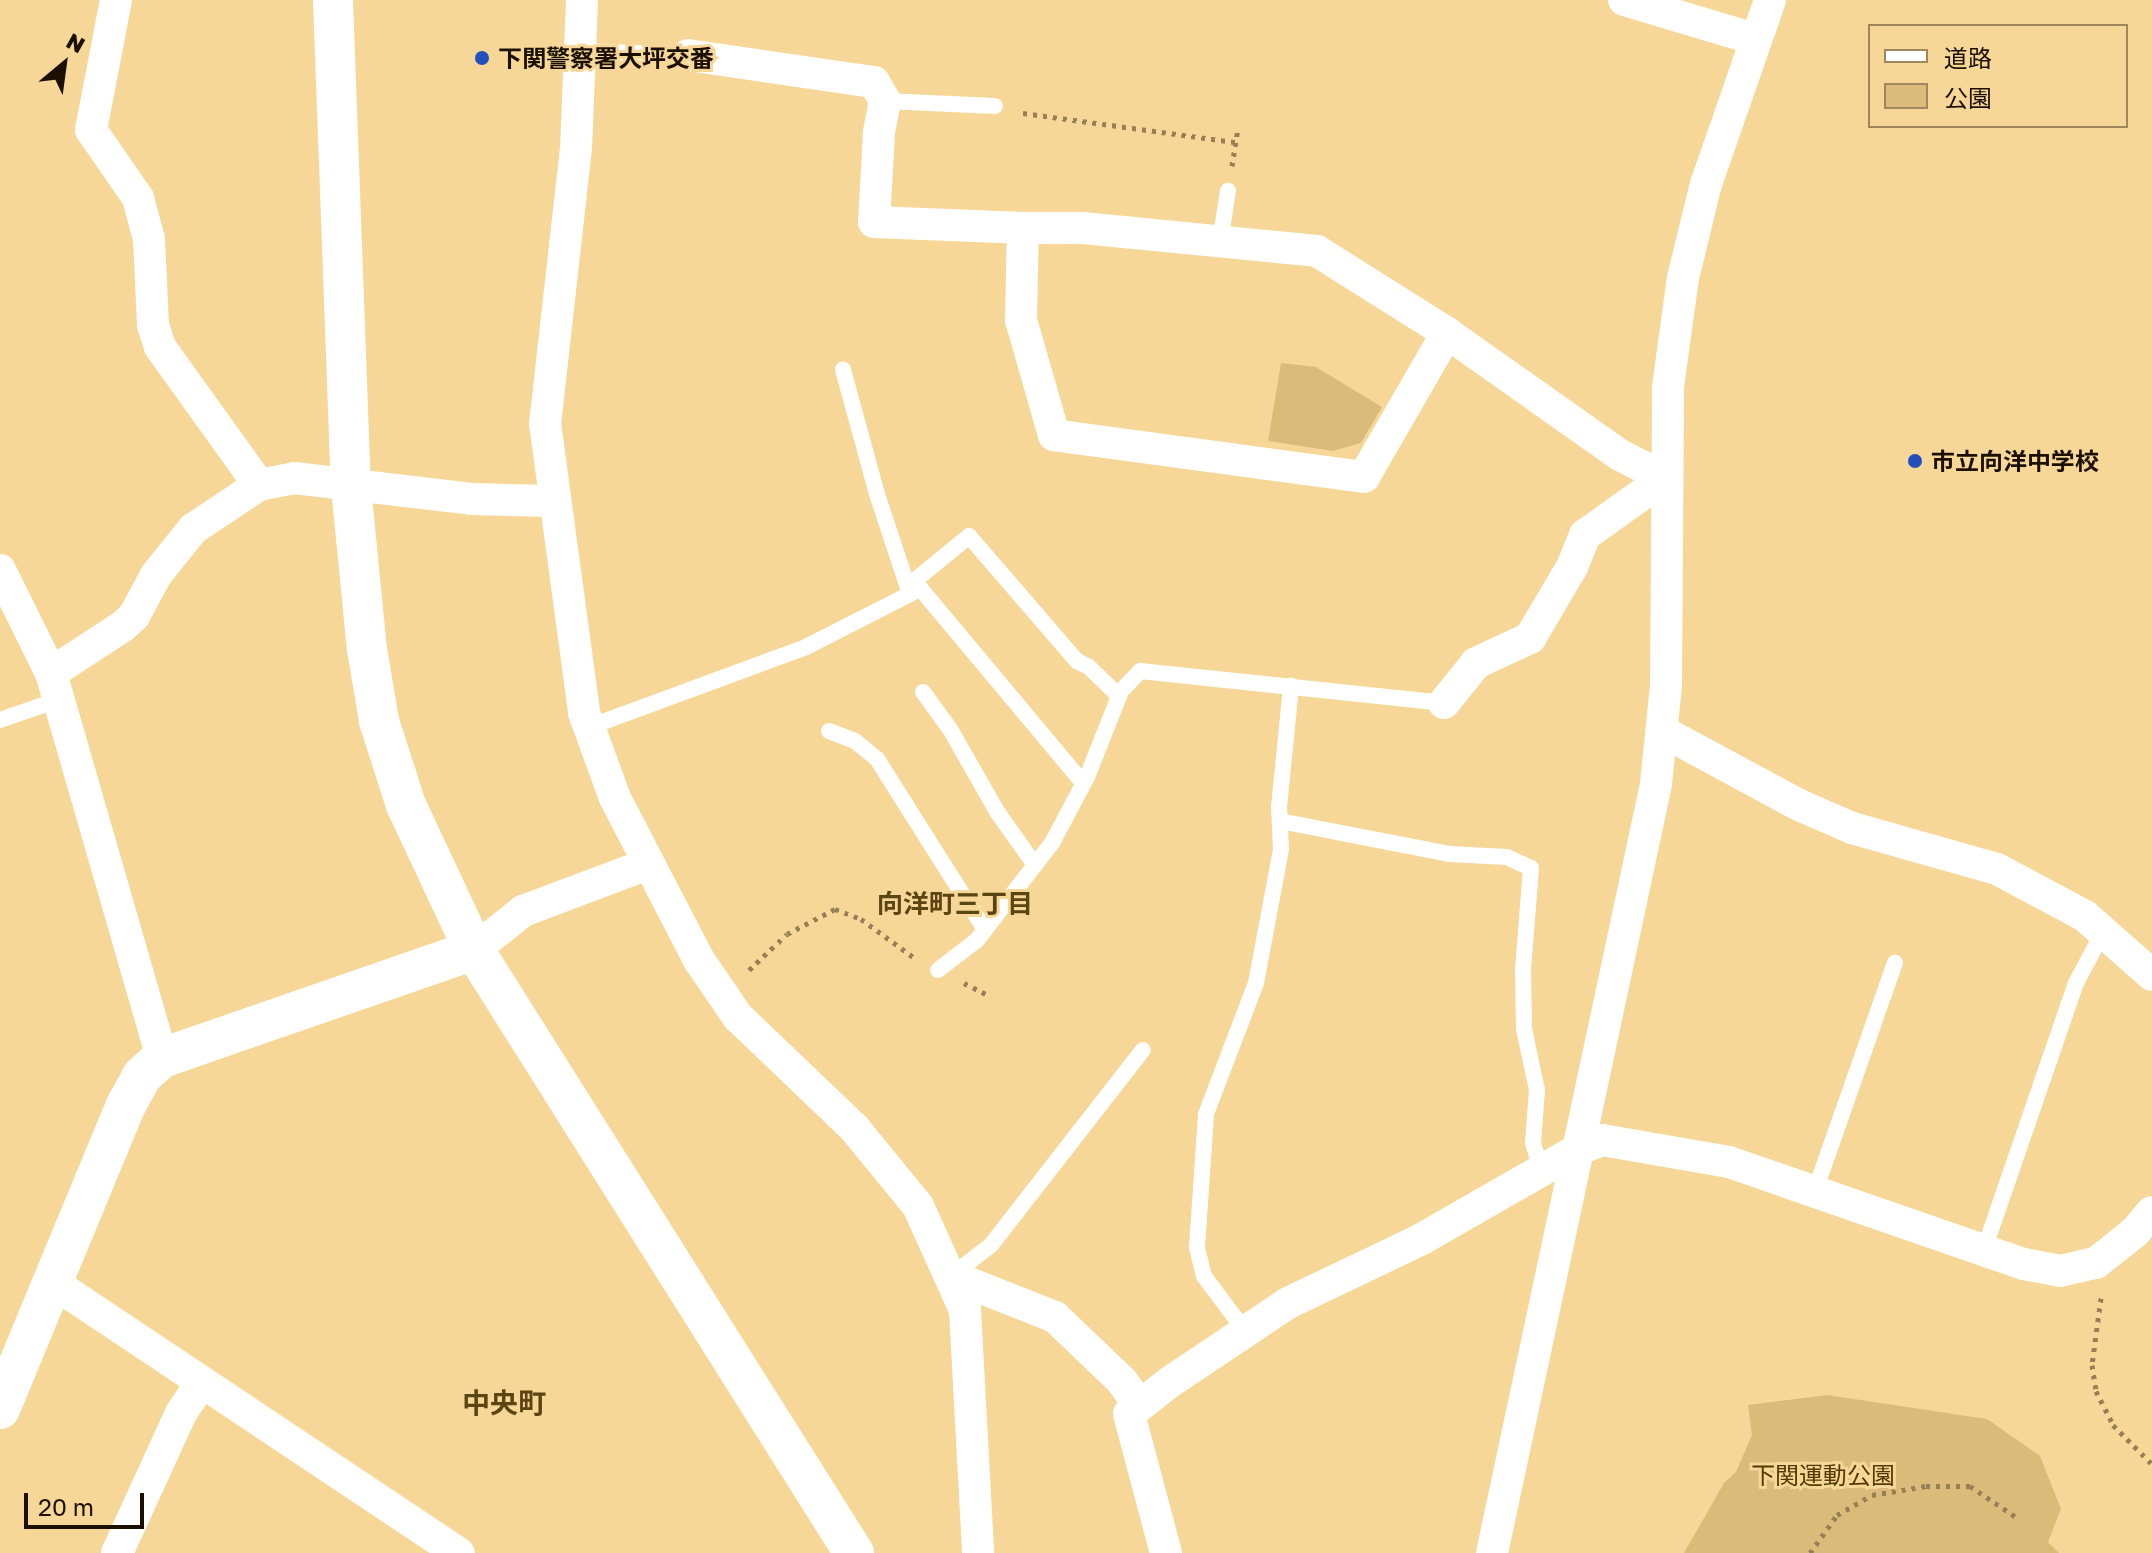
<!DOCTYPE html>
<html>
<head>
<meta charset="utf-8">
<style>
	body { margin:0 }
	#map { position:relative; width:2152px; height:1553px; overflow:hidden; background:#f7d797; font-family:"Golos Text","Noto Sans JP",sans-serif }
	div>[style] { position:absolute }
	.green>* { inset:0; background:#dbbb79 }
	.path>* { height:5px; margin-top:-2.5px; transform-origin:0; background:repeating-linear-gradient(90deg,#978055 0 4px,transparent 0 10px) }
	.service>* { height:16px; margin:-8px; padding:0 8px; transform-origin:8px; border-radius:8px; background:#fff }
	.minor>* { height:32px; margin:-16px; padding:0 16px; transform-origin:16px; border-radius:16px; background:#fff }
	.tertiary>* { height:40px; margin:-20px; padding:0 20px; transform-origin:20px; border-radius:20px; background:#fff }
	.dots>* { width:22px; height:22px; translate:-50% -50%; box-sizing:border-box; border:4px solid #f7d797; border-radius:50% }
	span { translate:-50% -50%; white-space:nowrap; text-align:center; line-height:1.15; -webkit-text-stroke:6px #f7d797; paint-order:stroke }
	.poi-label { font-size:24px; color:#1b1000; font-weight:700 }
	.left { translate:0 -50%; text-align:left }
	.park-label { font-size:24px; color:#503a02 }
	.neighbourhood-label { font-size:26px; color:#5a4513; font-weight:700 }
	.quarter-label { font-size:28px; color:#5a4513; font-weight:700 }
	.legend { position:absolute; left:1868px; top:24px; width:260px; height:104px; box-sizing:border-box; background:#f7d797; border:2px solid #9f875b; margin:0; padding:10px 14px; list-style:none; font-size:24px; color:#1b1000 }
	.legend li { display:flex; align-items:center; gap:16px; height:40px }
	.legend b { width:40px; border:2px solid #9f875b }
	.north { position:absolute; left:24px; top:24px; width:80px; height:80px; -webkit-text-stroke:6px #f7d797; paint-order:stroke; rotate:29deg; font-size:22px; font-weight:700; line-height:32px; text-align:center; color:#1b1000 }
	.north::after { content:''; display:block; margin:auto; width:28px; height:36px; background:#1b1000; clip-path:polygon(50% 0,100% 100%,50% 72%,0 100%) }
	.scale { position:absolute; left:24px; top:1493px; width:120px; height:36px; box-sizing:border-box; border:4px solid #1b1000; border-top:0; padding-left:10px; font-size:24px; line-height:28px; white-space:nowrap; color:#1b1000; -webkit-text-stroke:6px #f7d797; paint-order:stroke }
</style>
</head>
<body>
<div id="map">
	<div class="green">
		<i style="clip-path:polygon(1281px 363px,1316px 367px,1382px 407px,1361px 443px,1333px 451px,1268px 441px)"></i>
		<i style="clip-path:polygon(1827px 1395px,1987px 1419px,2040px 1456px,2061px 1509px,2048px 1542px,2059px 1553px,1684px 1553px,1724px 1483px,1736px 1472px,1752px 1435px,1748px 1405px)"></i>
	</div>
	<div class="path">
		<i style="left:1023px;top:113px;width:215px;rotate:7.8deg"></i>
		<i style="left:1232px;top:166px;width:36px;rotate:-81deg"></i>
		<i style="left:749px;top:970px;width:52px;rotate:-43.5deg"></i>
		<i style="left:787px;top:934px;width:54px;rotate:-27.5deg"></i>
		<i style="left:835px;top:909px;width:28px;rotate:21deg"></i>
		<i style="left:861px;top:919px;width:68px;rotate:36deg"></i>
		<i style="left:964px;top:983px;width:25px;rotate:27deg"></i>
		<i style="left:2101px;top:1298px;width:68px;rotate:97.7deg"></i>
		<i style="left:2092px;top:1365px;width:26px;rotate:81deg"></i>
		<i style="left:2096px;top:1391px;width:38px;rotate:63deg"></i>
		<i style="left:2113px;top:1425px;width:55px;rotate:45deg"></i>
		<i style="left:1810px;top:1553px;width:47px;rotate:-54.6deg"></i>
		<i style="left:1837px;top:1515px;width:40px;rotate:-29.7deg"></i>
		<i style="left:1872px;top:1495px;width:55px;rotate:-9.5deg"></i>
		<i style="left:1926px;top:1486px;width:44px"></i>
		<i style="left:1970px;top:1486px;width:59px;rotate:34deg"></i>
	</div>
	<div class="service">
		<i style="left:582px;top:51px;width:106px;rotate:2.2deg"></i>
		<i style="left:885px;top:101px;width:110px;rotate:2.6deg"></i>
		<i style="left:1220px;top:242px;width:52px;rotate:-81.1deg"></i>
		<i style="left:908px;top:586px;width:79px;rotate:-39.3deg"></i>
		<i style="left:969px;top:536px;width:165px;rotate:49.2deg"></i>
		<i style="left:1077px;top:661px;width:13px;rotate:27deg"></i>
		<i style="left:1089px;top:667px;width:42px;rotate:44deg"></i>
		<i style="left:910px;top:594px;width:12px;rotate:-31deg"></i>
		<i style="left:920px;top:588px;width:254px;rotate:50.1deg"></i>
		<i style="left:923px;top:692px;width:46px;rotate:53.9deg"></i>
		<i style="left:950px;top:729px;width:97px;rotate:60.3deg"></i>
		<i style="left:998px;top:813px;width:64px;rotate:54.6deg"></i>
		<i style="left:0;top:720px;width:61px;rotate:-19deg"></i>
		<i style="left:589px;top:727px;width:231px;rotate:-20.2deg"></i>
		<i style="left:806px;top:647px;width:117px;rotate:-27deg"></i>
		<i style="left:910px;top:594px;width:105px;rotate:-108.3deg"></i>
		<i style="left:877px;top:494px;width:129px;rotate:-105.3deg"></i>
		<i style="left:829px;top:731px;width:28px;rotate:21deg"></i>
		<i style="left:855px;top:741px;width:28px;rotate:39deg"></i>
		<i style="left:877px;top:759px;width:202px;rotate:57.7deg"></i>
		<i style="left:1280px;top:821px;width:172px;rotate:11deg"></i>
		<i style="left:1449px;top:854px;width:58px;rotate:3deg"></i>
		<i style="left:1507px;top:857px;width:26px;rotate:25deg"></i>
		<i style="left:1531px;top:868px;width:101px;rotate:94.5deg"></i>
		<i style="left:1523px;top:969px;width:60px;rotate:89deg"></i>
		<i style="left:1524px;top:1029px;width:62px;rotate:78deg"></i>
		<i style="left:1537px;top:1090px;width:53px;rotate:94.3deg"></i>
		<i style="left:1533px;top:1143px;width:30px;rotate:73deg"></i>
		<i style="left:938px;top:970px;width:49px;rotate:-37.6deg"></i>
		<i style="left:977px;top:940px;width:123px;rotate:-52.3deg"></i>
		<i style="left:1052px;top:843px;width:75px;rotate:-62.1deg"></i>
		<i style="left:1087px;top:777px;width:92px;rotate:-68.4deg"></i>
		<i style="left:1121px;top:691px;width:28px;rotate:-46deg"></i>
		<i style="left:1140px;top:671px;width:306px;rotate:6deg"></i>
		<i style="left:1815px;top:1191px;width:242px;rotate:-70.7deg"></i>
		<i style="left:1984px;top:1250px;width:282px;rotate:-71deg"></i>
		<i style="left:2076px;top:983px;width:58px;rotate:-62.1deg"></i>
		<i style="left:951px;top:1276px;width:51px;rotate:-37.8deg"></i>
		<i style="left:991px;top:1245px;width:247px;rotate:-52.1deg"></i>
		<i style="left:1245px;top:1331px;width:69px;rotate:-126.7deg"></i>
		<i style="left:1204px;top:1276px;width:30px;rotate:-104deg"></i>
		<i style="left:1197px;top:1247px;width:133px;rotate:-86.1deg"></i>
		<i style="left:1206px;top:1114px;width:140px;rotate:-69.1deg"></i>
		<i style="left:1256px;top:983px;width:136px;rotate:-79.4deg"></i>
		<i style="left:1281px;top:849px;width:42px;rotate:-92.7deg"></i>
		<i style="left:1279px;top:807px;width:122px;rotate:-84.3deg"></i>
	</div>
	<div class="minor">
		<i style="left:116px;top:0;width:132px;rotate:100.9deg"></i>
		<i style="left:91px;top:130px;width:83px;rotate:55.3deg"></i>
		<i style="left:138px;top:198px;width:42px;rotate:75deg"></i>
		<i style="left:149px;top:239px;width:86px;rotate:87.3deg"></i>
		<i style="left:153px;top:325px;width:23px;rotate:72deg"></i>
		<i style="left:160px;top:347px;width:170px;rotate:54.3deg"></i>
		<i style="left:582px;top:0;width:148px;rotate:92.3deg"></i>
		<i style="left:576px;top:148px;width:277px;rotate:96.4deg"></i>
		<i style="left:545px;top:423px;width:293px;rotate:82.3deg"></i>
		<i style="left:584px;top:713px;width:90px;rotate:70deg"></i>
		<i style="left:615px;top:798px;width:182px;rotate:62.6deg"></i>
		<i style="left:699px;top:960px;width:42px;rotate:55.6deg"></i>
		<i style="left:723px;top:995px;width:27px;rotate:56deg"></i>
		<i style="left:738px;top:1017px;width:162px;rotate:43.7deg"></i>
		<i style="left:855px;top:1129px;width:99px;rotate:50.7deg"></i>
		<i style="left:918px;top:1206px;width:114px;rotate:65.7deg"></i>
		<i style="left:965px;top:1310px;width:243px;rotate:86.9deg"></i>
		<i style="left:1624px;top:0;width:137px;rotate:16.6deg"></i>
		<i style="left:688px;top:55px;width:188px;rotate:8.3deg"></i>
		<i style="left:874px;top:82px;width:22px;rotate:60deg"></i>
		<i style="left:885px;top:101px;width:33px;rotate:101deg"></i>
		<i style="left:879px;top:133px;width:89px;rotate:93.2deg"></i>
		<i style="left:874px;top:222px;width:149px;rotate:2.3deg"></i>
		<i style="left:1447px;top:333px;width:166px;rotate:120deg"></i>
		<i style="left:1364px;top:477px;width:313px;rotate:-172.3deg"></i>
		<i style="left:1054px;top:435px;width:120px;rotate:-106deg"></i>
		<i style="left:1021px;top:320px;width:92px;rotate:-88.8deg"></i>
		<i style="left:1023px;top:228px;width:60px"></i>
		<i style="left:1083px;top:228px;width:235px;rotate:5.6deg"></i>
		<i style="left:1317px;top:251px;width:154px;rotate:32.2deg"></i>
		<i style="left:1447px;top:333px;width:212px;rotate:35.2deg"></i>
		<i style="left:1620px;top:455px;width:51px;rotate:27.1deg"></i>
		<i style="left:0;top:570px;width:115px;rotate:63.7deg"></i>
		<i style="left:51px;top:673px;width:401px;rotate:73.9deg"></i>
		<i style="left:51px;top:673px;width:86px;rotate:-33.1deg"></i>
		<i style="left:123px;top:626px;width:15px;rotate:-42deg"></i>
		<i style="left:134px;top:616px;width:47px;rotate:-61.8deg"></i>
		<i style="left:156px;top:575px;width:59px;rotate:-51.2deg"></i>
		<i style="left:193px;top:529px;width:79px;rotate:-33.7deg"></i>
		<i style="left:259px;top:485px;width:36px;rotate:-11deg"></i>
		<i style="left:294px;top:478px;width:179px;rotate:6.7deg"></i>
		<i style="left:472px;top:499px;width:83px;rotate:1.4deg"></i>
		<i style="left:1444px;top:703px;width:51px;rotate:-51.3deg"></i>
		<i style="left:1476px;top:663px;width:60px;rotate:-24.8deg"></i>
		<i style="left:1530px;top:638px;width:82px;rotate:-59.4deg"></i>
		<i style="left:1572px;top:567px;width:35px;rotate:-68deg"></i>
		<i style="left:1585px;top:535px;width:98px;rotate:-35.5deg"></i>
		<i style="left:1662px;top:731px;width:156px;rotate:28.4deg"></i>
		<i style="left:1799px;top:805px;width:58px;rotate:23.5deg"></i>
		<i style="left:1852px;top:828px;width:151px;rotate:15.8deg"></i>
		<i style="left:1997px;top:869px;width:100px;rotate:28.1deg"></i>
		<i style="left:2085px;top:916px;width:89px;rotate:41.4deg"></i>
		<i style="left:474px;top:950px;width:63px;rotate:-38.5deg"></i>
		<i style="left:523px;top:911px;width:134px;rotate:-20.6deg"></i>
		<i style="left:951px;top:1276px;width:112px;rotate:21.5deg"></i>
		<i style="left:1055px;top:1317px;width:93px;rotate:43.7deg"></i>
		<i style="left:1122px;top:1381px;width:29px;rotate:55deg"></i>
		<i style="left:52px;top:1282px;width:489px;rotate:33.7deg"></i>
		<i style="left:117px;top:1553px;width:154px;rotate:-65.4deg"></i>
		<i style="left:181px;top:1413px;width:37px;rotate:-56deg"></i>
		<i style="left:1166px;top:1553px;width:144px;rotate:-104.9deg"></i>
		<i style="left:1129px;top:1414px;width:52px;rotate:-38deg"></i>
		<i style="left:1170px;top:1382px;width:142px;rotate:-33.8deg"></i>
		<i style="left:1288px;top:1303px;width:146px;rotate:-25.5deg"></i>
		<i style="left:1420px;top:1240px;width:183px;rotate:-29.8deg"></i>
		<i style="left:1579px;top:1149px;width:25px;rotate:-21deg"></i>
		<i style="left:1602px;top:1140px;width:129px;rotate:9.8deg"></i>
		<i style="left:1729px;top:1162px;width:312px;rotate:19.1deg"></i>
		<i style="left:2024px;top:1264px;width:37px;rotate:11deg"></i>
		<i style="left:2060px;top:1271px;width:37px;rotate:-13deg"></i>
		<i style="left:2096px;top:1263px;width:50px;rotate:-38.5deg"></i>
		<i style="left:2135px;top:1232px;width:26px;rotate:-50deg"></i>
		<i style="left:1492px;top:1553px;width:786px;rotate:-77.96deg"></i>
		<i style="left:1656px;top:784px;width:99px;rotate:-84.2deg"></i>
		<i style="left:1666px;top:686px;width:299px;rotate:-89.6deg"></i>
		<i style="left:1668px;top:387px;width:110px;rotate:-82.2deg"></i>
		<i style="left:1683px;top:278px;width:97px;rotate:-76.3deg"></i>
		<i style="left:1706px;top:184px;width:195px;rotate:-70.8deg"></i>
	</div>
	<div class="tertiary">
		<i style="left:333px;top:0;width:487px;rotate:87.9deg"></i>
		<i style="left:351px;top:487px;width:163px;rotate:84.4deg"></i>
		<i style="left:367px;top:649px;width:73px;rotate:80.5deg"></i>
		<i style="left:379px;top:721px;width:88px;rotate:72.2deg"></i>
		<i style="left:406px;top:805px;width:160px;rotate:64.9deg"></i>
		<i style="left:474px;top:950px;width:713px;rotate:57.78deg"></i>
		<i style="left:0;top:1409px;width:329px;rotate:-67.5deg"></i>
		<i style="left:126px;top:1105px;width:33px;rotate:-61deg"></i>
		<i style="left:142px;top:1076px;width:27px;rotate:-42deg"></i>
		<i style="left:162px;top:1058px;width:330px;rotate:-19.1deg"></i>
	</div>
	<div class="dots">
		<i style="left:482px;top:58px;background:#244ebc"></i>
		<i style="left:1915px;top:461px;background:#244ebc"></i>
	</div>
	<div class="poi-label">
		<span class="left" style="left:498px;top:58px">下関警察署大坪交番</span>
		<span class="left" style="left:1931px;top:461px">市立向洋中学校</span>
	</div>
	<div class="park-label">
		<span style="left:1823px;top:1475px">下関運動公園</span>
	</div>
	<div class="neighbourhood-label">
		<span style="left:955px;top:904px">向洋町三丁目</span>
	</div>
	<div class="quarter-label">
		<span style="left:504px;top:1403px">中央町</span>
	</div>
	<ul class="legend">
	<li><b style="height:10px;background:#fff"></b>道路</li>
	<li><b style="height:22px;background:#dbbb79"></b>公園</li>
	</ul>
	<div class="north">N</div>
	<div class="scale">20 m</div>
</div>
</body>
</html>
